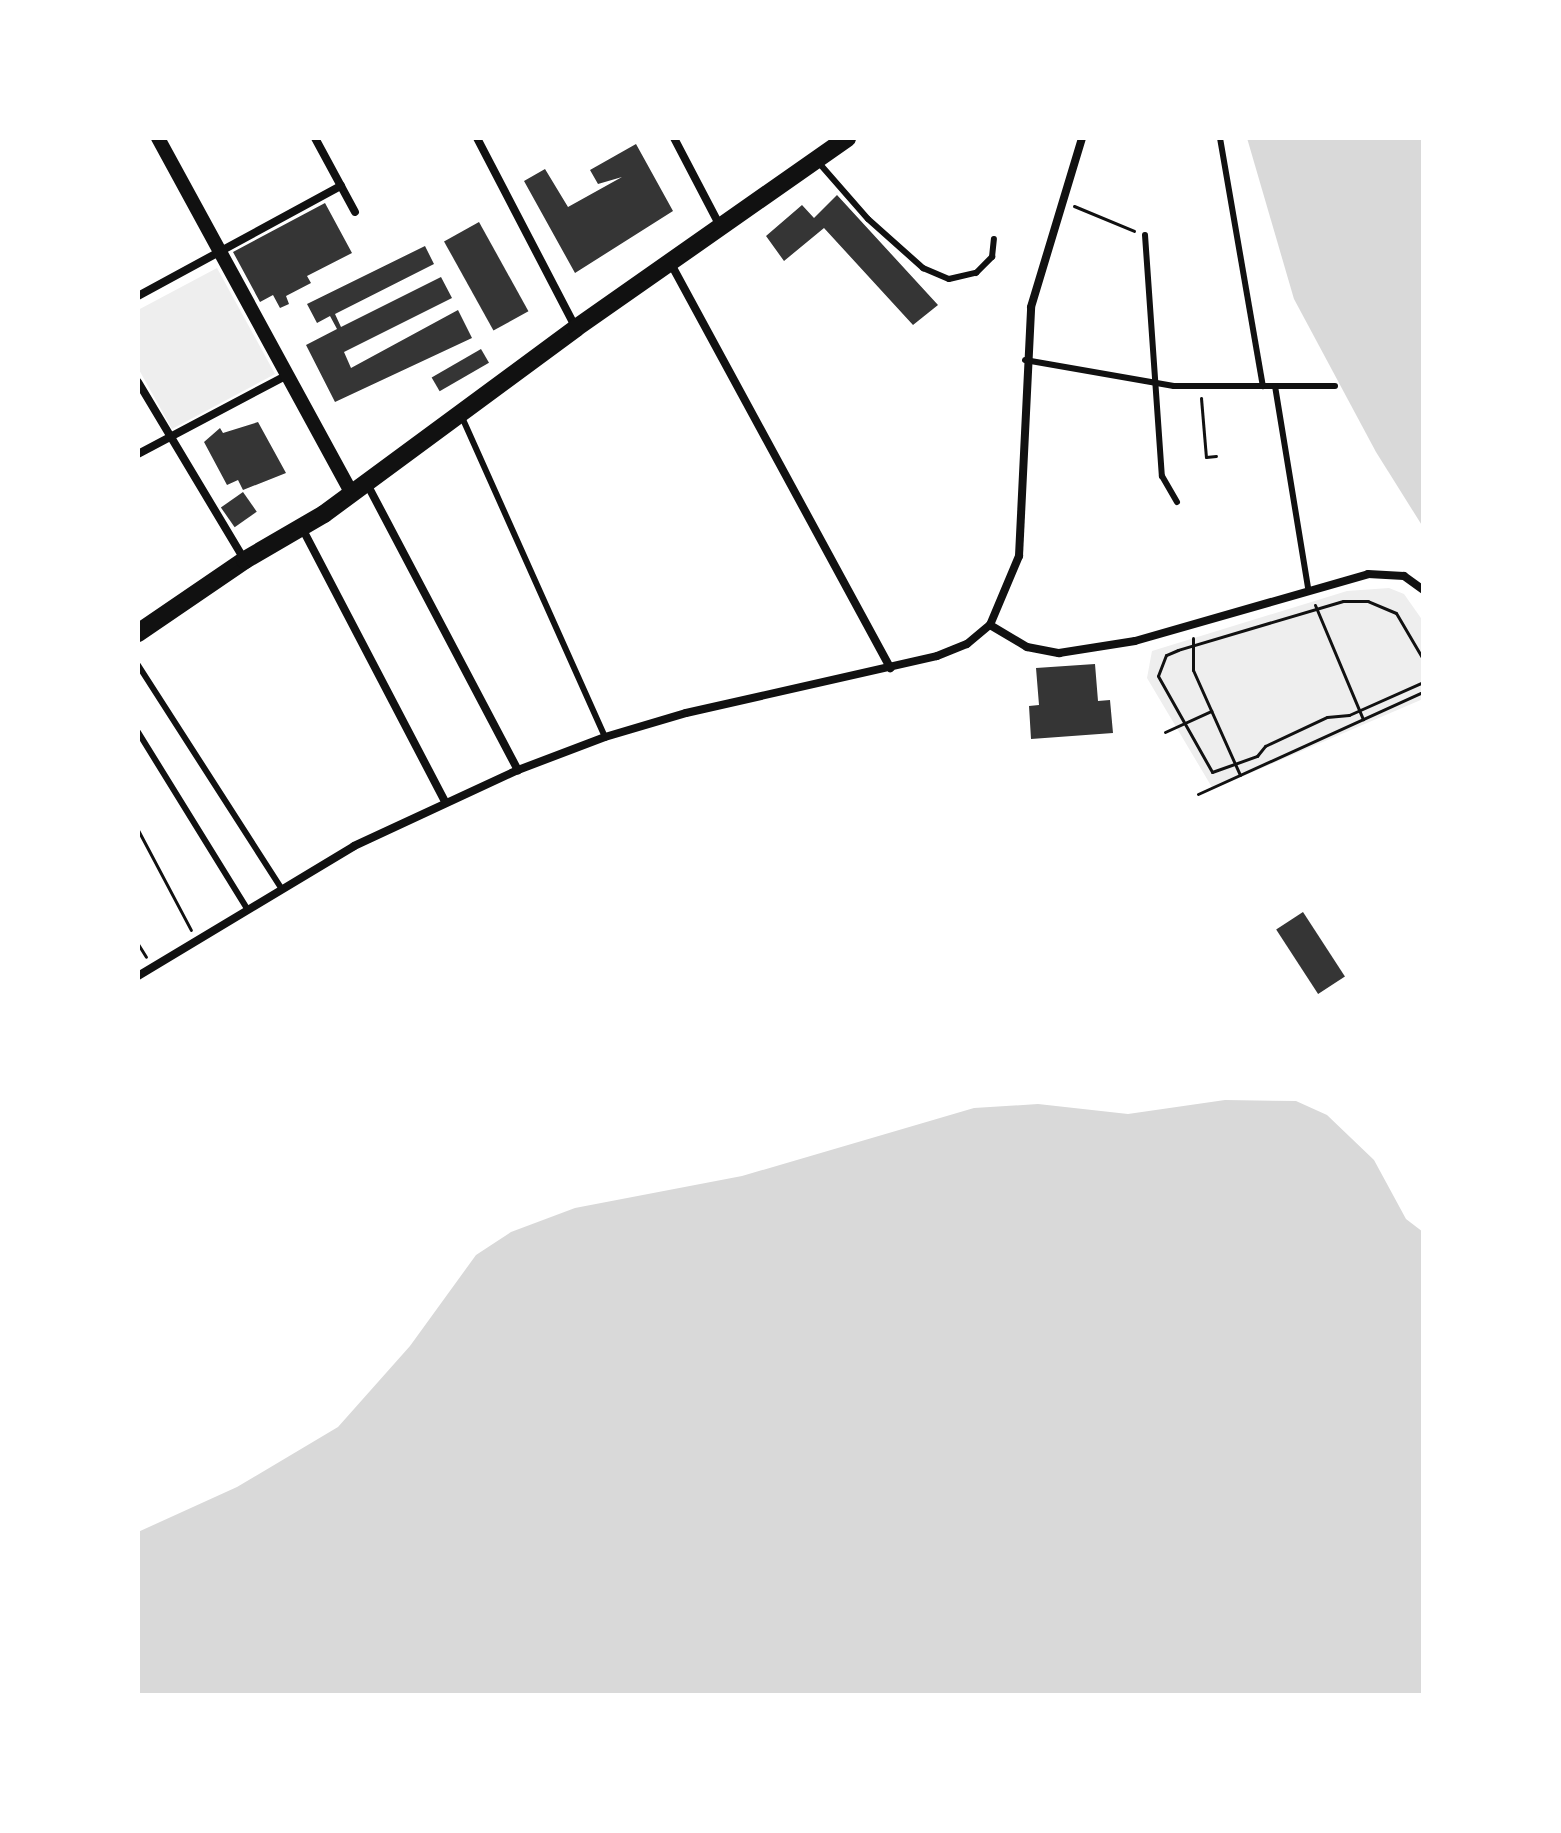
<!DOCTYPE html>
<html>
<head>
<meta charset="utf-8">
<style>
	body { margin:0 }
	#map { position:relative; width:1561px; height:1833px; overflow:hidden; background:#fff; font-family:Lato,sans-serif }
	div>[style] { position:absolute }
	.green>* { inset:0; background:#eee }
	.water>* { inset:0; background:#d9d9d9 }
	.building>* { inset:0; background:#353535; transform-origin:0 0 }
	.path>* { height:3px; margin:-1.5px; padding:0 1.5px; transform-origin:1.5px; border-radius:1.5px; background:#111 }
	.service>* { height:6px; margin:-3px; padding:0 3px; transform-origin:3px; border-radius:3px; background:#111 }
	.minor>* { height:8px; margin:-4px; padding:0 4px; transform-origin:4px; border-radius:4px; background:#111 }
	.tertiary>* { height:14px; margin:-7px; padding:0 7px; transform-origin:7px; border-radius:7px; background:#111 }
	.primary>* { height:18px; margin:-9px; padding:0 9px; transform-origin:9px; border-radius:9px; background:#111 }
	span { translate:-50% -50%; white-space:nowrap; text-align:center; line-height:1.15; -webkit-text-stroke:7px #fff; paint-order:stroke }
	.frame { position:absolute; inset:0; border:140px solid #fff; pointer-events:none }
</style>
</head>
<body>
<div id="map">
	<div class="green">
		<i style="clip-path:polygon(217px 268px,275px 374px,172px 429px,138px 368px,138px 310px)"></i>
		<i style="clip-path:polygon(1389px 588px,1404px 594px,1423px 621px,1423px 699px,1213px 789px,1147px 678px,1152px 651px,1347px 591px)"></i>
	</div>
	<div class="water">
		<i style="clip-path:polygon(1247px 138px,1423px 138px,1423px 527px,1376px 452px,1294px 299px)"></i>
		<i style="clip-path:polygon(1225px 1100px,1296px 1101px,1327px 1115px,1374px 1160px,1406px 1219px,1423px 1232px,1423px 1695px,138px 1695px,138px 1532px,237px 1487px,338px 1427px,410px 1346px,476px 1255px,511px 1232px,575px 1208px,742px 1176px,974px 1108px,1038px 1104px,1128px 1114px)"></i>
	</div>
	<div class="building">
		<i style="clip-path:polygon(636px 144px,673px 211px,575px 273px,524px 181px,545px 169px,568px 207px,622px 177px,598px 184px,590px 170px)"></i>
		<i style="clip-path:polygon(837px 195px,938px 305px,913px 325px,824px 228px,784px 261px,766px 236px,802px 205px,814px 218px)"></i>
		<i style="clip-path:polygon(325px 203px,352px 253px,307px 276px,311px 283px,286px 296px,289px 304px,280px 308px,273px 295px,260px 302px,233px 252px)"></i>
		<i style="left:479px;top:222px;width:102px;height:40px;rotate:61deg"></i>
		<i style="clip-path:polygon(425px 246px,434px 264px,335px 314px,341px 327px,441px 277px,452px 298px,344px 352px,351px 368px,458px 310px,472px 338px,335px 402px,306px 345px,337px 329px,330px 316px,317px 323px,307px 304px)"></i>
		<i style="left:481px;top:349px;width:16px;height:57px;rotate:60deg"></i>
		<i style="clip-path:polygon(258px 422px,286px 473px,243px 490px,238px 480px,227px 485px,204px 442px,220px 428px,223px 433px)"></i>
		<i style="left:243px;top:492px;width:24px;height:27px;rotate:55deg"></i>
		<i style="clip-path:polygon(1095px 664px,1098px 701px,1110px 700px,1113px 733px,1031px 739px,1029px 706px,1039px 705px,1036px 668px)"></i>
		<i style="left:1303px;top:912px;width:77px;height:32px;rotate:57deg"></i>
	</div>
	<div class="path">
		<i style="left:1074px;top:206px;width:65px;rotate:22.6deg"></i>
		<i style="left:1201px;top:398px;width:59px;rotate:85.2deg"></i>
		<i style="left:1206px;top:457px;width:10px;rotate:-6deg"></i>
		<i style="left:1315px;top:605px;width:124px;rotate:67.2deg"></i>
		<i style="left:1193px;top:638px;width:32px;rotate:90deg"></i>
		<i style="left:1193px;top:670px;width:115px;rotate:65.9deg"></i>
		<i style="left:1423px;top:659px;width:53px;rotate:-120.4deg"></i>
		<i style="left:1396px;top:613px;width:30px;rotate:-157deg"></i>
		<i style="left:1368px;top:601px;width:25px;rotate:180deg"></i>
		<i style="left:1343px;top:601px;width:172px;rotate:163.5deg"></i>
		<i style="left:1178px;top:650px;width:13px;rotate:157deg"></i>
		<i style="left:1166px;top:655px;width:22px;rotate:111deg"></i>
		<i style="left:1158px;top:676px;width:110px;rotate:60.6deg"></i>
		<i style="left:1212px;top:772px;width:48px;rotate:-19.6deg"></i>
		<i style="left:1257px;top:756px;width:13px;rotate:-51deg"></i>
		<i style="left:1265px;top:746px;width:68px;rotate:-25.1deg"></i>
		<i style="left:1327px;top:717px;width:22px;rotate:-5deg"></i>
		<i style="left:1349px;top:715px;width:81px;rotate:-24deg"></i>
		<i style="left:1165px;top:732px;width:51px;rotate:-24.5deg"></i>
		<i style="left:1198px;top:794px;width:247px;rotate:-24.4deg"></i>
		<i style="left:138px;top:830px;width:113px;rotate:62.1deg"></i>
		<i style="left:138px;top:944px;width:15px;rotate:58deg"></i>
	</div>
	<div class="service">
		<i style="left:1220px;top:138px;width:252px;rotate:80.2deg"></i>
		<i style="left:819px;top:163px;width:74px;rotate:48.8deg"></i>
		<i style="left:868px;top:219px;width:74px;rotate:41.7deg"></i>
		<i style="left:923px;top:268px;width:28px;rotate:23deg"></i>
		<i style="left:949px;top:279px;width:28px;rotate:-13deg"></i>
		<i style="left:976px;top:273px;width:23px;rotate:-45deg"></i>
		<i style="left:992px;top:257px;width:18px;rotate:-84deg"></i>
		<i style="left:1145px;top:235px;width:242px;rotate:86deg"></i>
		<i style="left:1162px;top:476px;width:30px;rotate:60deg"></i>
		<i style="left:1025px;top:360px;width:151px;rotate:9.9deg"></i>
		<i style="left:1174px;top:386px;width:161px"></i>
		<i style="left:1275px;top:386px;width:205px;rotate:80.7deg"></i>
		<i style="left:461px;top:415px;width:353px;rotate:65.9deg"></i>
		<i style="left:138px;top:665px;width:266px;rotate:57.3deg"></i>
		<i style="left:138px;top:732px;width:209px;rotate:58.3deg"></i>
	</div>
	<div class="minor">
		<i style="left:315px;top:138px;width:84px;rotate:61.6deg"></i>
		<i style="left:477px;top:138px;width:214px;rotate:62.5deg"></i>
		<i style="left:674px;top:138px;width:102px;rotate:62.4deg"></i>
		<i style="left:671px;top:264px;width:460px;rotate:61.5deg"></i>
		<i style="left:138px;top:296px;width:231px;rotate:-28.5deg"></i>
		<i style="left:138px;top:382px;width:206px;rotate:59.1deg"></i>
		<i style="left:138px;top:454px;width:169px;rotate:-27.9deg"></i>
		<i style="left:366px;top:482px;width:326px;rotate:62.2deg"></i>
		<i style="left:302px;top:528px;width:309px;rotate:62.4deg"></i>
		<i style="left:990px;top:625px;width:75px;rotate:-67.2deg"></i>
		<i style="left:1019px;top:556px;width:249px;rotate:-87.2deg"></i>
		<i style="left:1031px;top:307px;width:177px;rotate:-73.2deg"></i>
		<i style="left:138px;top:976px;width:252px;rotate:-31deg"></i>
		<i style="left:354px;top:846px;width:181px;rotate:-24.9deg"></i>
		<i style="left:518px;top:770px;width:93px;rotate:-20.8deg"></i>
		<i style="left:605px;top:737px;width:84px;rotate:-16.5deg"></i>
		<i style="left:686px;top:713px;width:257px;rotate:-12.8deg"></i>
		<i style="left:937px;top:656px;width:32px;rotate:-22deg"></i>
		<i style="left:967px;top:644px;width:30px;rotate:-40deg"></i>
		<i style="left:990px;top:625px;width:43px;rotate:30.7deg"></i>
		<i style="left:1027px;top:647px;width:33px;rotate:11deg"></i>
		<i style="left:1059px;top:653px;width:77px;rotate:-9deg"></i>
		<i style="left:1135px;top:641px;width:242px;rotate:-16deg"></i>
		<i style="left:1368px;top:574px;width:36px;rotate:3deg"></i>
		<i style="left:1404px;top:576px;width:24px;rotate:36deg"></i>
	</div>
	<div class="tertiary">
		<i style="left:158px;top:138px;width:403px;rotate:61.4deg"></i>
	</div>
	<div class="primary">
		<i style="left:138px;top:633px;width:130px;rotate:-34.3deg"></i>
		<i style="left:245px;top:560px;width:91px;rotate:-30.2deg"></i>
		<i style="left:324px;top:514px;width:313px;rotate:-36.4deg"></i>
		<i style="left:576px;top:328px;width:331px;rotate:-35deg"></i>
	</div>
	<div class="frame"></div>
</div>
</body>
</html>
